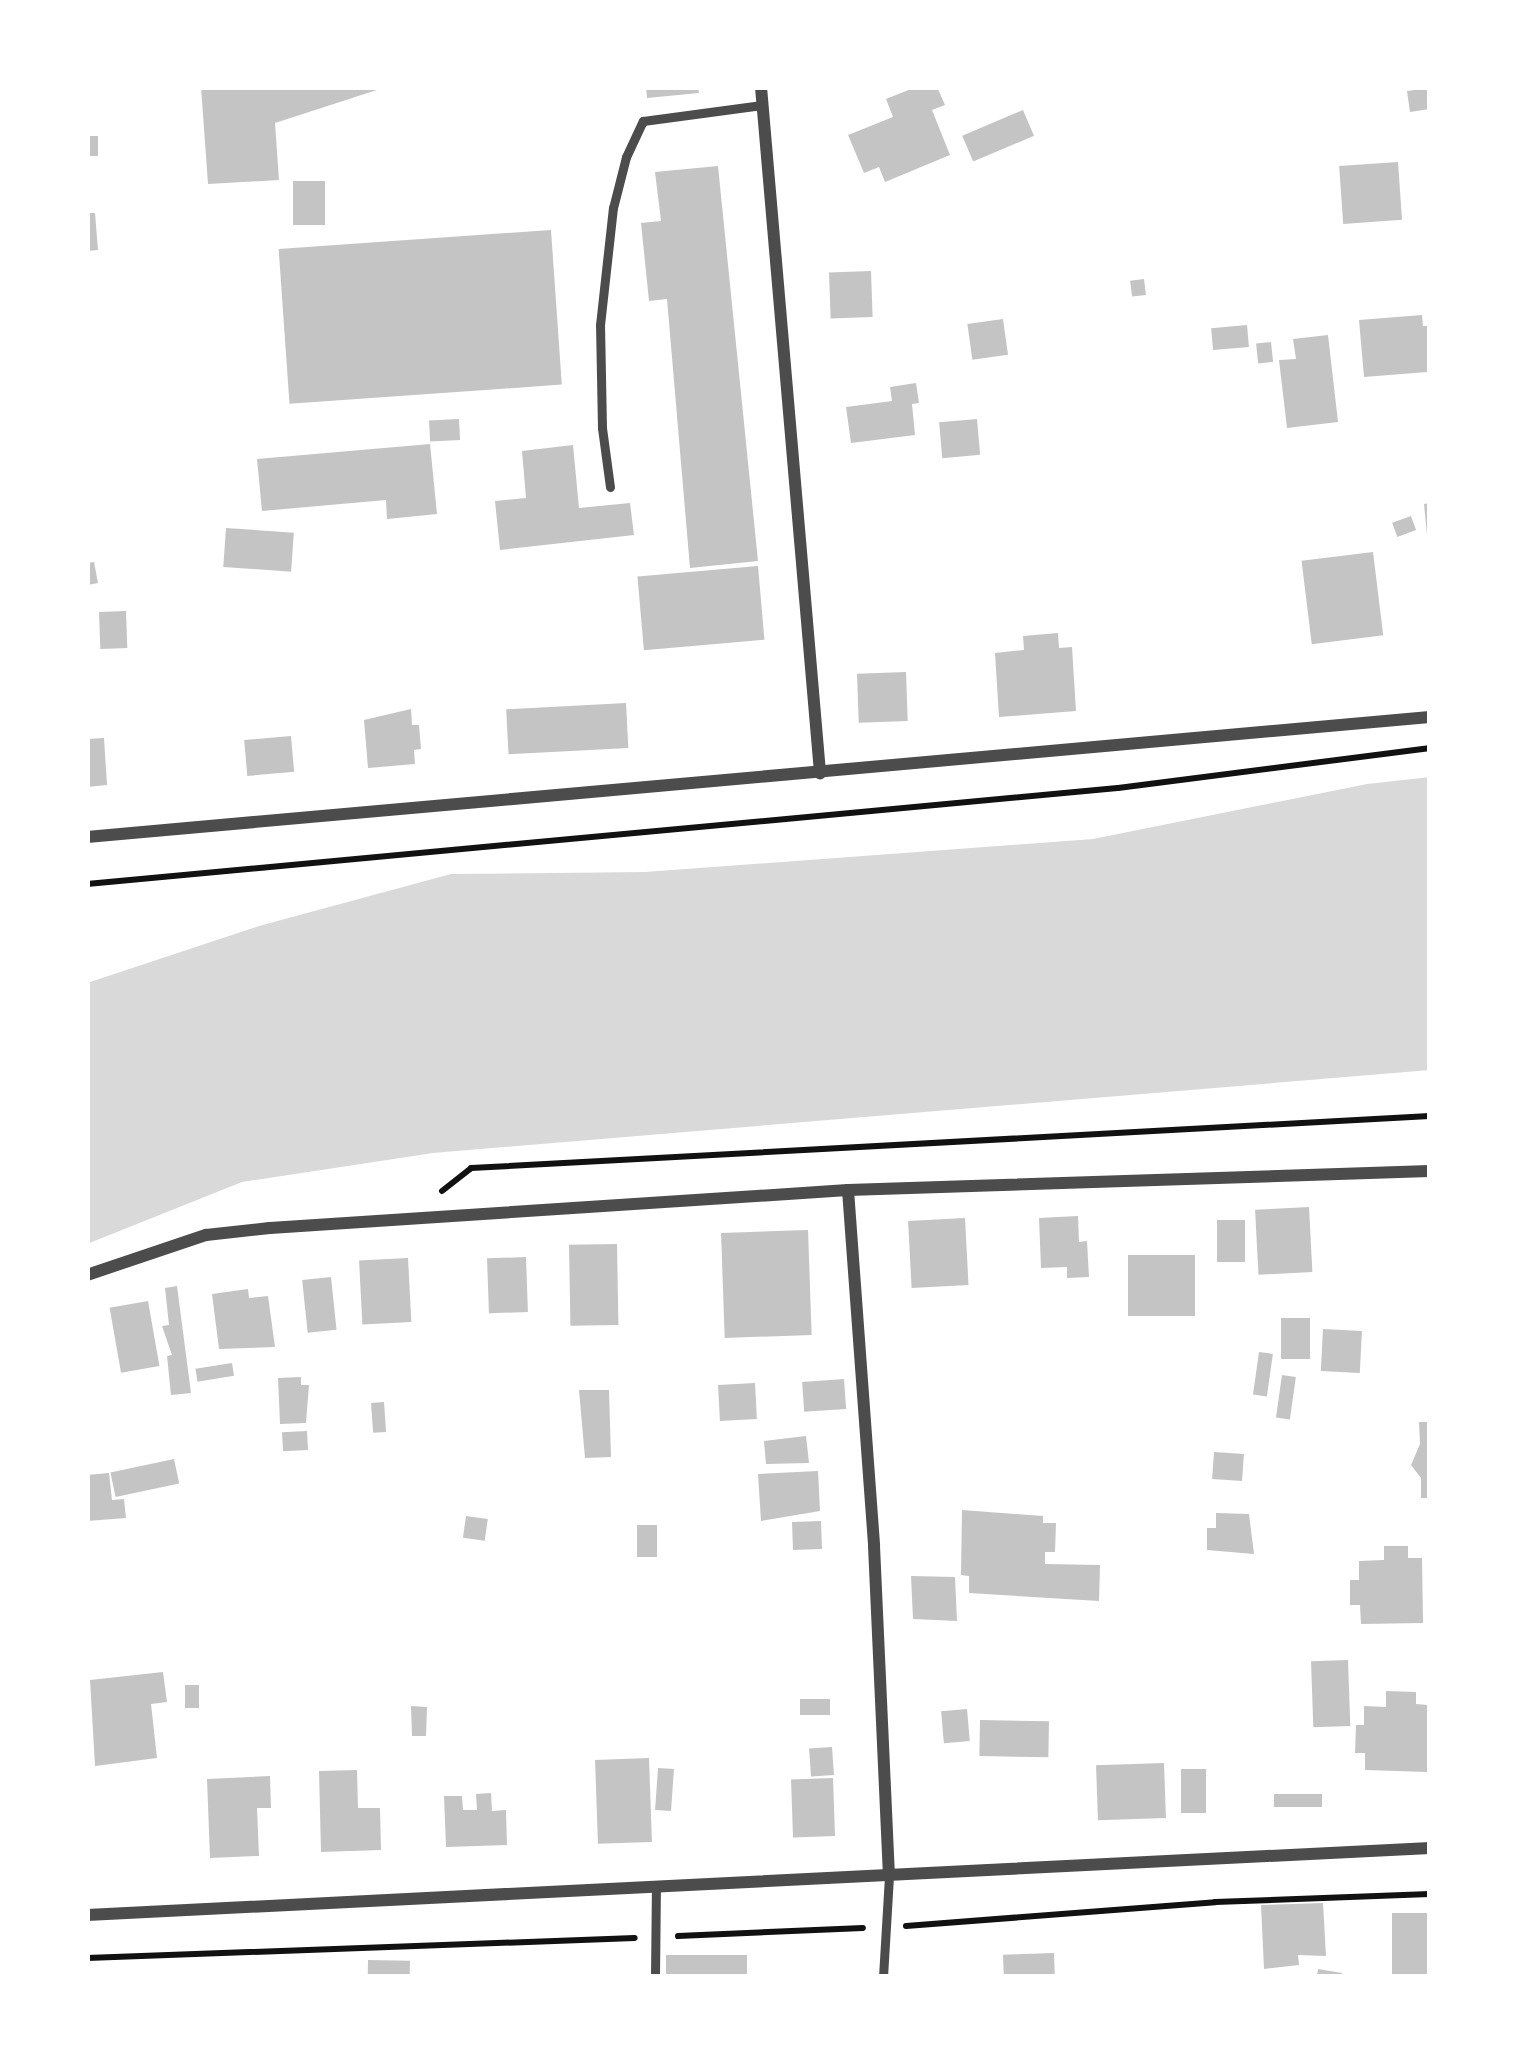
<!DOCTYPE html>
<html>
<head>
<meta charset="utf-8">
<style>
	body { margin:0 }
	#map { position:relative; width:1517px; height:2064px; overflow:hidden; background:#fff; font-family:Mulish,sans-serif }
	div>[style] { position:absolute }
	.water>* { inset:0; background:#d9d9d9 }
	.building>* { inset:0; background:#c4c4c4; transform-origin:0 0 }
	.path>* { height:6px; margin:-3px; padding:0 3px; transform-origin:3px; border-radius:3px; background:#111 }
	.service>* { height:9px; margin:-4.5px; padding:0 4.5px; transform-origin:4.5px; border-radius:4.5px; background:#4c4c4c }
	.minor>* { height:12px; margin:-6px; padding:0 6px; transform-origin:6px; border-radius:6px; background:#4c4c4c }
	span { translate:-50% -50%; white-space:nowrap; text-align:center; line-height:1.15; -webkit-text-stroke:12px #fff; paint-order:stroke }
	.frame { position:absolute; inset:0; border:90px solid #fff; pointer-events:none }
</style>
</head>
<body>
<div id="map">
	<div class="water">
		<i style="clip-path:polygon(1430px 777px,1430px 1070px,433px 1153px,242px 1182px,87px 1244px,87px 983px,259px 926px,451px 874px,645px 872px,1093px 839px,1367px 784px)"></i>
	</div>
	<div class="building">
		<i style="clip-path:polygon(201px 87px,383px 87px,383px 88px,275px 123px,279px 180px,208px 184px)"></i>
		<i style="clip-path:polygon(646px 87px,698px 87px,699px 93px,647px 98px)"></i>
		<i style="clip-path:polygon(916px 87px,937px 87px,945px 105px,932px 110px,950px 155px,885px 182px,879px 167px,864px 173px,848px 135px,893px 117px,886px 99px)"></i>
		<i style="clip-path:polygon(1430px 88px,1430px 109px,1410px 112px,1407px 91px)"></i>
		<i style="left:1023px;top:110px;width:28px;height:66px;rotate:67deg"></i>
		<i style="left:87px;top:136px;width:11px;height:20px"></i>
		<i style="left:1398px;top:162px;width:58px;height:59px;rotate:86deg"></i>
		<i style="clip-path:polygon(718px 166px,758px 561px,690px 568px,667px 299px,649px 301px,641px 223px,661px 221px,655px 172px)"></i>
		<i style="left:293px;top:181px;width:32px;height:44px"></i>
		<i style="clip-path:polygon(87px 213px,95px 213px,98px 250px,87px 251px)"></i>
		<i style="left:551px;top:230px;width:155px;height:273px;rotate:86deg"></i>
		<i style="left:871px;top:271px;width:46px;height:42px;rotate:88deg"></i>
		<i style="left:1144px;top:279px;width:16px;height:14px;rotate:83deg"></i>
		<i style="clip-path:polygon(1422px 315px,1423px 326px,1430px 326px,1427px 372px,1364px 377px,1359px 320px)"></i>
		<i style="left:1003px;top:319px;width:36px;height:36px;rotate:82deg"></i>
		<i style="left:1247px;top:325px;width:22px;height:36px;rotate:85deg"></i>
		<i style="clip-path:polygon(1328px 335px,1338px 422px,1287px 428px,1279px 360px,1296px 359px,1293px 339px)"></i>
		<i style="left:1271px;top:342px;width:20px;height:15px;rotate:84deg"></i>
		<i style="clip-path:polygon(916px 383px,919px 403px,912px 404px,915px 435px,851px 443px,846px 407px,892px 401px,890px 387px)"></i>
		<i style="left:459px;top:419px;width:21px;height:30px;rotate:87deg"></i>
		<i style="left:977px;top:419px;width:36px;height:38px;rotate:85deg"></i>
		<i style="clip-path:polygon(430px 444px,437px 514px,387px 519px,386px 500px,262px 511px,257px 459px)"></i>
		<i style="clip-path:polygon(573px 445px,579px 508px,630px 503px,634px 535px,500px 550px,495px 501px,526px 498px,522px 451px)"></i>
		<i style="clip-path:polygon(1430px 503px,1430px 535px,1427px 535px,1424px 504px)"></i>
		<i style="left:1411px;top:516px;width:15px;height:20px;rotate:70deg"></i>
		<i style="left:226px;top:528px;width:68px;height:39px;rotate:4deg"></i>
		<i style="left:1373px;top:552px;width:84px;height:72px;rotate:83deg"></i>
		<i style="clip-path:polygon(94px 562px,98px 583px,87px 585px,87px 563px)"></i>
		<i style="left:758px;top:566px;width:74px;height:121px;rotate:85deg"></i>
		<i style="left:126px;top:611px;width:37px;height:27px;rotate:88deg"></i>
		<i style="clip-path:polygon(1058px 633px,1059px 648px,1072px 647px,1076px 711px,999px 717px,995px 653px,1024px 650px,1023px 636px)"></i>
		<i style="left:906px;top:672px;width:49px;height:49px;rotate:88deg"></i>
		<i style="left:626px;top:703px;width:45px;height:120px;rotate:87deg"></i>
		<i style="clip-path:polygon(411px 709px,412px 725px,419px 725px,421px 749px,414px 750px,415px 764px,368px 768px,364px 720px)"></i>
		<i style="left:291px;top:736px;width:36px;height:47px;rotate:85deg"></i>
		<i style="clip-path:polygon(104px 738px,107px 785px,87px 787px,87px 739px)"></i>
		<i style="left:1309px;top:1207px;width:65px;height:54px;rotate:87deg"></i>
		<i style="clip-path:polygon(1078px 1216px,1079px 1242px,1087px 1241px,1089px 1277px,1067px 1278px,1067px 1267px,1041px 1268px,1039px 1218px)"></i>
		<i style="left:965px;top:1218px;width:67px;height:57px;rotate:87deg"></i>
		<i style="left:1217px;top:1220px;width:28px;height:42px"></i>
		<i style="left:808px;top:1230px;width:105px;height:87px;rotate:88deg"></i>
		<i style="left:617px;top:1244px;width:81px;height:48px;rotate:89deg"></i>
		<i style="left:1128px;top:1255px;width:67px;height:61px"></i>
		<i style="left:526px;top:1257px;width:55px;height:39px;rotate:88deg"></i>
		<i style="left:408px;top:1258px;width:64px;height:49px;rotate:87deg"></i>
		<i style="left:331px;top:1277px;width:53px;height:29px;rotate:84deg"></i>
		<i style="clip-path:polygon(177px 1286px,191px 1393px,171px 1395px,167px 1356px,172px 1355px,162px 1326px,169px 1325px,165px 1288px)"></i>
		<i style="clip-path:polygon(248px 1289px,249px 1298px,268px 1296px,275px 1347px,219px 1349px,212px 1294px)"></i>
		<i style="left:148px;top:1301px;width:66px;height:39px;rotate:80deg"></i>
		<i style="left:1281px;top:1318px;width:29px;height:41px"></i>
		<i style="left:1323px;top:1329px;width:39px;height:42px;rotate:3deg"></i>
		<i style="left:1259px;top:1352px;width:14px;height:43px;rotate:8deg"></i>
		<i style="left:232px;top:1363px;width:13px;height:37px;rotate:81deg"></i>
		<i style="left:1282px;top:1375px;width:14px;height:43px;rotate:8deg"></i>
		<i style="clip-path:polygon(301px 1377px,301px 1385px,309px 1385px,306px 1423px,280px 1424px,278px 1378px)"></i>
		<i style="left:844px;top:1379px;width:30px;height:42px;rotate:86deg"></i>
		<i style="left:755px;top:1383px;width:36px;height:37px;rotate:87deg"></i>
		<i style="clip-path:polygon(579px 1390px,609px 1390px,611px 1457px,585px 1458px)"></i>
		<i style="left:384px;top:1402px;width:30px;height:13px;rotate:86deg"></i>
		<i style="clip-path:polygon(1419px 1422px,1430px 1422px,1430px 1498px,1421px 1498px,1421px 1478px,1411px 1465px,1420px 1444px)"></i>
		<i style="left:307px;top:1431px;width:19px;height:25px;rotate:87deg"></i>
		<i style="clip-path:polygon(806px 1436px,809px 1463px,766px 1464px,764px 1441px)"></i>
		<i style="left:1214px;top:1452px;width:30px;height:27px;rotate:4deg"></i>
		<i style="left:174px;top:1459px;width:25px;height:65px;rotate:78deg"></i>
		<i style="clip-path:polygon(818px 1471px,820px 1511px,761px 1521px,758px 1474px)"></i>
		<i style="clip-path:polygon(109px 1473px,112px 1500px,124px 1499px,126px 1518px,87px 1521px,87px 1475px)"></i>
		<i style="clip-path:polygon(962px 1510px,1043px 1516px,1043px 1523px,1056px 1523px,1055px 1552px,1045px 1552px,1045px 1564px,1100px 1565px,1099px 1601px,969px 1593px,969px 1576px,961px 1575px)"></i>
		<i style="clip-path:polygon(1216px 1513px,1249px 1514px,1254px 1554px,1207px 1550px,1207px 1528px,1216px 1528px)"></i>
		<i style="left:466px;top:1516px;width:22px;height:22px;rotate:8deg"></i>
		<i style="left:821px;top:1521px;width:28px;height:29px;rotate:88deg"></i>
		<i style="left:637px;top:1525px;width:20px;height:32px"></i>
		<i style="clip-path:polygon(1384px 1546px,1408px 1546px,1408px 1558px,1422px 1558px,1423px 1623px,1361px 1624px,1360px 1605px,1350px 1605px,1350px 1580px,1359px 1580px,1359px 1561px,1384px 1560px)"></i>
		<i style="clip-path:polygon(911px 1576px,955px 1577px,957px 1621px,913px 1619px)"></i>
		<i style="left:1348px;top:1660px;width:66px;height:37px;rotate:88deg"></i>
		<i style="clip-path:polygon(163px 1672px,167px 1702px,151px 1704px,157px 1758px,95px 1766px,90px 1680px)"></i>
		<i style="left:185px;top:1685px;width:14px;height:23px"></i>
		<i style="clip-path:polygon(1386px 1691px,1416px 1692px,1416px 1704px,1428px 1705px,1427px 1772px,1365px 1770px,1365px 1753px,1355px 1753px,1356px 1725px,1364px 1725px,1364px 1706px,1386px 1707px)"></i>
		<i style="left:830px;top:1699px;width:16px;height:30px;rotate:90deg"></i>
		<i style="clip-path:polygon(411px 1706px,427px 1707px,426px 1736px,412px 1736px)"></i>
		<i style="left:967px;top:1709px;width:32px;height:26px;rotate:85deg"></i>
		<i style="left:980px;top:1720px;width:69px;height:36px;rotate:1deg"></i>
		<i style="left:832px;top:1747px;width:28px;height:23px;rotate:86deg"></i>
		<i style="left:649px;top:1758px;width:84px;height:54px;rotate:88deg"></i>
		<i style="left:1164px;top:1763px;width:55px;height:68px;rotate:88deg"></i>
		<i style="left:658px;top:1768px;width:16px;height:42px;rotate:4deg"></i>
		<i style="left:1206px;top:1769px;width:44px;height:25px;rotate:90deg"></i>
		<i style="clip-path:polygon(357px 1770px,358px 1808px,380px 1808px,381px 1850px,321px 1852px,319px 1771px)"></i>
		<i style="clip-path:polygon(270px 1776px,271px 1808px,257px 1808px,259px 1856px,210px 1858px,207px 1779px)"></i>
		<i style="left:833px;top:1778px;width:58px;height:42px;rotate:88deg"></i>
		<i style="clip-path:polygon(491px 1793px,492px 1811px,506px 1810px,507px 1845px,446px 1847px,444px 1796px,462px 1796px,463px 1810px,477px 1810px,476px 1794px)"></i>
		<i style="left:1322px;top:1794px;width:13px;height:48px;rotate:90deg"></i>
		<i style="clip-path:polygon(1323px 1903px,1326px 1956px,1298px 1955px,1299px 1965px,1264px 1969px,1261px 1905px)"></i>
		<i style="left:1392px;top:1913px;width:38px;height:63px"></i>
		<i style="left:1054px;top:1953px;width:24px;height:51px;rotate:88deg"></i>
		<i style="left:666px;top:1955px;width:81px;height:22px"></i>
		<i style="left:368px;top:1960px;width:42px;height:17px;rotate:1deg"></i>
		<i style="clip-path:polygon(1318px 1969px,1342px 1973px,1341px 1977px,1317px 1977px)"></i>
	</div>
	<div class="path">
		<i style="left:87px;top:884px;width:1035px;rotate:-5.32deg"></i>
		<i style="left:1118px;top:788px;width:315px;rotate:-7.3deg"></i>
		<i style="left:442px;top:1191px;width:37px;rotate:-38deg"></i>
		<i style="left:471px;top:1168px;width:960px;rotate:-3.1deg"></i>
		<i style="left:906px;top:1926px;width:310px;rotate:-4.4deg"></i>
		<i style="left:1215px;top:1902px;width:215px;rotate:-2.1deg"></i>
		<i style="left:678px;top:1936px;width:185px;rotate:-2.5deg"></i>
		<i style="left:87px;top:1958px;width:548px;rotate:-2.09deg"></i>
	</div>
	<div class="service">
		<i style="left:610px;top:487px;width:60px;rotate:-97.7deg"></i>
		<i style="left:602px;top:428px;width:103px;rotate:-91.1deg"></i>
		<i style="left:600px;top:325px;width:118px;rotate:-83.7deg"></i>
		<i style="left:613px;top:208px;width:53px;rotate:-75.7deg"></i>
		<i style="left:626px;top:157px;width:40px;rotate:-65deg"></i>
		<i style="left:643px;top:121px;width:120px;rotate:-7.7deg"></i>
		<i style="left:655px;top:1977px;width:89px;rotate:-89.4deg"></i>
		<i style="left:883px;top:1977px;width:101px;rotate:-86.6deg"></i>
	</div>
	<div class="minor">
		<i style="left:761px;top:87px;width:689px;rotate:85.08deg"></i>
		<i style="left:87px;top:837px;width:1348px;rotate:-5.11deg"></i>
		<i style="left:848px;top:1190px;width:357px;rotate:85.8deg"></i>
		<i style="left:874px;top:1546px;width:330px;rotate:87.4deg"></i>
		<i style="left:87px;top:1275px;width:126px;rotate:-18.6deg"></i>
		<i style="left:206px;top:1235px;width:64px;rotate:-6.2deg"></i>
		<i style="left:270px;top:1228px;width:579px;rotate:-3.76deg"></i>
		<i style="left:848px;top:1190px;width:582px;rotate:-1.87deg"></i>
		<i style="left:87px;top:1915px;width:1345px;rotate:-2.86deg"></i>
	</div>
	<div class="frame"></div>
</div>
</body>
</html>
